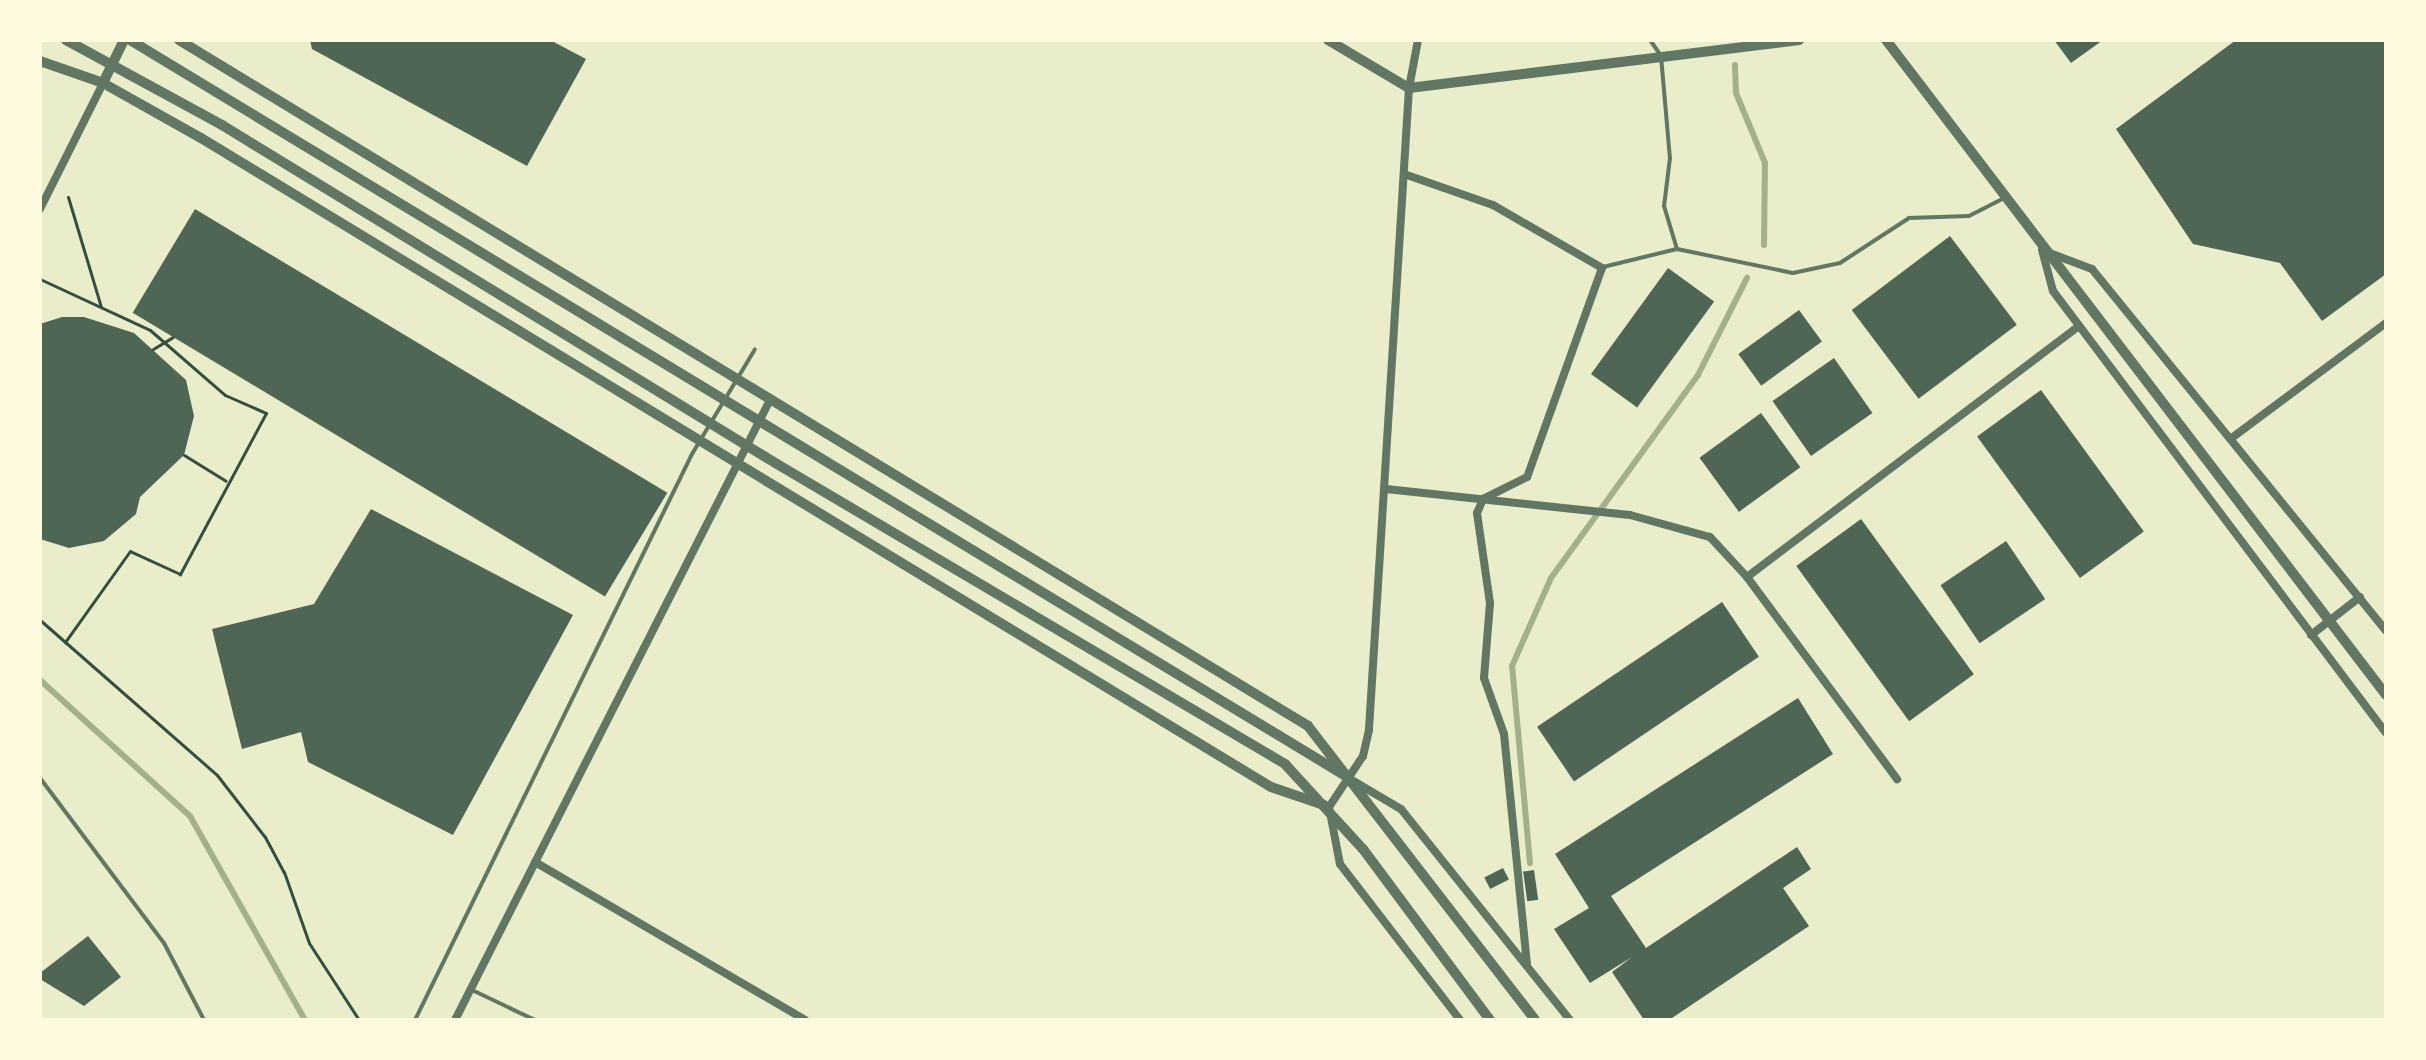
<!DOCTYPE html>
<html>
<head>
<meta charset="utf-8">
<style>
	body { margin:0 }
	#map { position:relative; width:2426px; height:1060px; overflow:hidden; background:#e9edc9; font-family:Commissioner,sans-serif }
	div>[style] { position:absolute }
	.stream>* { height:6px; margin:-3px; padding:0 3px; transform-origin:3px; border-radius:3px; background:#a3b18a }
	.building>* { inset:0; background:#4f6655; transform-origin:0 0 }
	.path>* { height:3px; margin:-1.5px; padding:0 1.5px; transform-origin:1.5px; border-radius:1.5px; background:#344e41 }
	.service>* { height:4px; margin:-2px; padding:0 2px; transform-origin:2px; border-radius:2px; background:#617663 }
	.minor>* { height:8px; margin:-4px; padding:0 4px; transform-origin:4px; border-radius:4px; background:#617663 }
	.tertiary>* { height:10px; margin:-5px; padding:0 5px; transform-origin:5px; border-radius:5px; background:#617663 }
	span { translate:-50% -50%; white-space:nowrap; text-align:center; line-height:1.15; -webkit-text-stroke:8px #fefae0; paint-order:stroke }
	.frame { position:absolute; inset:0; border:42px solid #fefae0; pointer-events:none }
</style>
</head>
<body>
<div id="map">
	<div class="stream">
		<i style="left:1735px;top:65px;width:28px;rotate:88deg"></i>
		<i style="left:1736px;top:93px;width:76px;rotate:67.5deg"></i>
		<i style="left:1765px;top:163px;width:82px;rotate:90.7deg"></i>
		<i style="left:40px;top:680px;width:202px;rotate:42.2deg"></i>
		<i style="left:190px;top:816px;width:234px;rotate:60.6deg"></i>
		<i style="left:1530px;top:863px;width:198px;rotate:-95.2deg"></i>
		<i style="left:1512px;top:666px;width:96px;rotate:-66.1deg"></i>
		<i style="left:1551px;top:578px;width:251px;rotate:-54.1deg"></i>
		<i style="left:1698px;top:375px;width:109px;rotate:-63.2deg"></i>
	</div>
	<div class="building">
		<i style="clip-path:polygon(310px 40px,550px 40px,586px 59px,527px 166px,312px 49px)"></i>
		<i style="clip-path:polygon(2054px 40px,2103px 40px,2071px 63px)"></i>
		<i style="clip-path:polygon(2236px 40px,2386px 40px,2386px 274px,2322px 321px,2280px 263px,2193px 244px,2116px 129px)"></i>
		<i style="left:195px;top:209px;width:551px;height:121px;rotate:31deg"></i>
		<i style="left:1950px;top:236px;width:111px;height:123px;rotate:53deg"></i>
		<i style="left:1668px;top:268px;width:57px;height:131px;rotate:36deg"></i>
		<i style="left:1799px;top:310px;width:39px;height:75px;rotate:54deg"></i>
		<i style="clip-path:polygon(62px 317px,84px 317px,134px 333px,186px 380px,194px 416px,184px 455px,140px 497px,136px 514px,104px 541px,69px 548px,40px 539px,40px 324px)"></i>
		<i style="left:1834px;top:358px;width:67px;height:75px;rotate:55deg"></i>
		<i style="left:2041px;top:390px;width:175px;height:79px;rotate:54deg"></i>
		<i style="left:1761px;top:413px;width:67px;height:76px;rotate:54deg"></i>
		<i style="clip-path:polygon(371px 509px,573px 615px,453px 835px,308px 762px,301px 732px,242px 749px,212px 629px,314px 604px)"></i>
		<i style="left:1861px;top:519px;width:192px;height:80px;rotate:54deg"></i>
		<i style="left:2006px;top:541px;width:70px;height:79px;rotate:56deg"></i>
		<i style="left:1722px;top:602px;width:66px;height:223px;rotate:56deg"></i>
		<i style="clip-path:polygon(1798px 698px,1833px 754px,1611px 896px,1646px 948px,1797px 847px,1811px 869px,1783px 888px,1809px 926px,1669px 1020px,1644px 1020px,1612px 972px,1632px 957px,1590px 983px,1554px 929px,1589px 908px,1555px 854px)"></i>
		<i style="left:1503px;top:868px;width:13px;height:21px;rotate:63deg"></i>
		<i style="left:1534px;top:870px;width:30px;height:11px;rotate:82deg"></i>
		<i style="clip-path:polygon(88px 936px,121px 977px,84px 1006px,40px 979px,40px 973px)"></i>
	</div>
	<div class="path">
		<i style="left:68px;top:197px;width:115px;rotate:73.3deg"></i>
		<i style="left:40px;top:279px;width:121px;rotate:24.9deg"></i>
		<i style="left:150px;top:330px;width:99px;rotate:40.9deg"></i>
		<i style="left:225px;top:395px;width:45px;rotate:23.7deg"></i>
		<i style="left:266px;top:413px;width:183px;rotate:118.1deg"></i>
		<i style="left:180px;top:574px;width:55px;rotate:-155.3deg"></i>
		<i style="left:130px;top:551px;width:112px;rotate:125.5deg"></i>
		<i style="left:153px;top:349px;width:23px;rotate:-31deg"></i>
		<i style="left:184px;top:455px;width:49px;rotate:31.8deg"></i>
		<i style="left:40px;top:620px;width:235px;rotate:41.2deg"></i>
		<i style="left:217px;top:775px;width:78px;rotate:52.3deg"></i>
		<i style="left:265px;top:837px;width:40px;rotate:62deg"></i>
		<i style="left:284px;top:872px;width:75px;rotate:70.6deg"></i>
		<i style="left:309px;top:943px;width:92px;rotate:57deg"></i>
	</div>
	<div class="service">
		<i style="left:1650px;top:40px;width:19px;rotate:55deg"></i>
		<i style="left:1661px;top:56px;width:102px;rotate:85deg"></i>
		<i style="left:1670px;top:158px;width:48px;rotate:97.1deg"></i>
		<i style="left:1664px;top:206px;width:45px;rotate:73.2deg"></i>
		<i style="left:1603px;top:267px;width:76px;rotate:-13.7deg"></i>
		<i style="left:1677px;top:249px;width:118px;rotate:11.7deg"></i>
		<i style="left:1793px;top:273px;width:48px;rotate:-12deg"></i>
		<i style="left:1840px;top:263px;width:82px;rotate:-33.1deg"></i>
		<i style="left:1909px;top:218px;width:60px;rotate:-1.9deg"></i>
		<i style="left:1969px;top:216px;width:39px;rotate:-27deg"></i>
		<i style="left:40px;top:778px;width:206px;rotate:53.1deg"></i>
		<i style="left:164px;top:943px;width:87px;rotate:62.5deg"></i>
		<i style="left:472px;top:990px;width:70px;rotate:25.5deg"></i>
		<i style="left:415px;top:1020px;width:630px;rotate:-63.92deg"></i>
		<i style="left:692px;top:454px;width:122px;rotate:-59deg"></i>
	</div>
	<div class="minor">
		<i style="left:1418px;top:40px;width:49px;rotate:100.6deg"></i>
		<i style="left:1409px;top:88px;width:643px;rotate:93.57deg"></i>
		<i style="left:1369px;top:730px;width:27px;rotate:103deg"></i>
		<i style="left:1363px;top:756px;width:61px;rotate:123.7deg"></i>
		<i style="left:1329px;top:807px;width:58px;rotate:79.1deg"></i>
		<i style="left:1340px;top:864px;width:197px;rotate:52.4deg"></i>
		<i style="left:1404px;top:174px;width:94px;rotate:19.2deg"></i>
		<i style="left:1493px;top:205px;width:126px;rotate:30deg"></i>
		<i style="left:1602px;top:268px;width:222px;rotate:109.7deg"></i>
		<i style="left:1527px;top:477px;width:49px;rotate:153.4deg"></i>
		<i style="left:1483px;top:499px;width:15px;rotate:113deg"></i>
		<i style="left:1477px;top:513px;width:91px;rotate:81.8deg"></i>
		<i style="left:1490px;top:603px;width:75px;rotate:94.6deg"></i>
		<i style="left:1484px;top:678px;width:59px;rotate:70.3deg"></i>
		<i style="left:1504px;top:734px;width:231px;rotate:84.3deg"></i>
		<i style="left:40px;top:209px;width:141px;rotate:-63.4deg"></i>
		<i style="left:2042px;top:250px;width:42px;rotate:75deg"></i>
		<i style="left:2053px;top:291px;width:553px;rotate:53.01deg"></i>
		<i style="left:2047px;top:252px;width:48px;rotate:20.7deg"></i>
		<i style="left:2092px;top:269px;width:466px;rotate:50.9deg"></i>
		<i style="left:2233px;top:437px;width:191px;rotate:-36.7deg"></i>
		<i style="left:1386px;top:489px;width:245px;rotate:6.1deg"></i>
		<i style="left:1630px;top:515px;width:83px;rotate:15.4deg"></i>
		<i style="left:1710px;top:537px;width:54px;rotate:47.2deg"></i>
		<i style="left:1747px;top:577px;width:252px;rotate:53.4deg"></i>
		<i style="left:1747px;top:577px;width:416px;rotate:-37.1deg"></i>
		<i style="left:2311px;top:635px;width:62px;rotate:-37.8deg"></i>
		<i style="left:1350px;top:779px;width:59px;rotate:30.5deg"></i>
		<i style="left:1401px;top:809px;width:270px;rotate:51.3deg"></i>
		<i style="left:535px;top:862px;width:313px;rotate:30.3deg"></i>
		<i style="left:455px;top:1020px;width:695px;rotate:-63.07deg"></i>
	</div>
	<div class="tertiary">
		<i style="left:66px;top:40px;width:178px;rotate:28.6deg"></i>
		<i style="left:222px;top:125px;width:650px;rotate:31.42deg"></i>
		<i style="left:777px;top:464px;width:590px;rotate:30.56deg"></i>
		<i style="left:1285px;top:764px;width:115px;rotate:47.5deg"></i>
		<i style="left:1363px;top:849px;width:213px;rotate:53.4deg"></i>
		<i style="left:130px;top:40px;width:1419px;rotate:31.19deg"></i>
		<i style="left:179px;top:40px;width:1321px;rotate:31.28deg"></i>
		<i style="left:1308px;top:726px;width:371px;rotate:52.3deg"></i>
		<i style="left:1328px;top:40px;width:94px;rotate:30.7deg"></i>
		<i style="left:1409px;top:88px;width:393px;rotate:-7deg"></i>
		<i style="left:1886px;top:40px;width:824px;rotate:52.64deg"></i>
		<i style="left:40px;top:61px;width:67px;rotate:19.2deg"></i>
		<i style="left:103px;top:83px;width:112px;rotate:29.3deg"></i>
		<i style="left:201px;top:138px;width:1251px;rotate:31.24deg"></i>
		<i style="left:1271px;top:787px;width:56px;rotate:18.8deg"></i>
		<i style="left:103px;top:83px;width:48px;rotate:-64deg"></i>
	</div>
	<div class="frame"></div>
</div>
</body>
</html>
